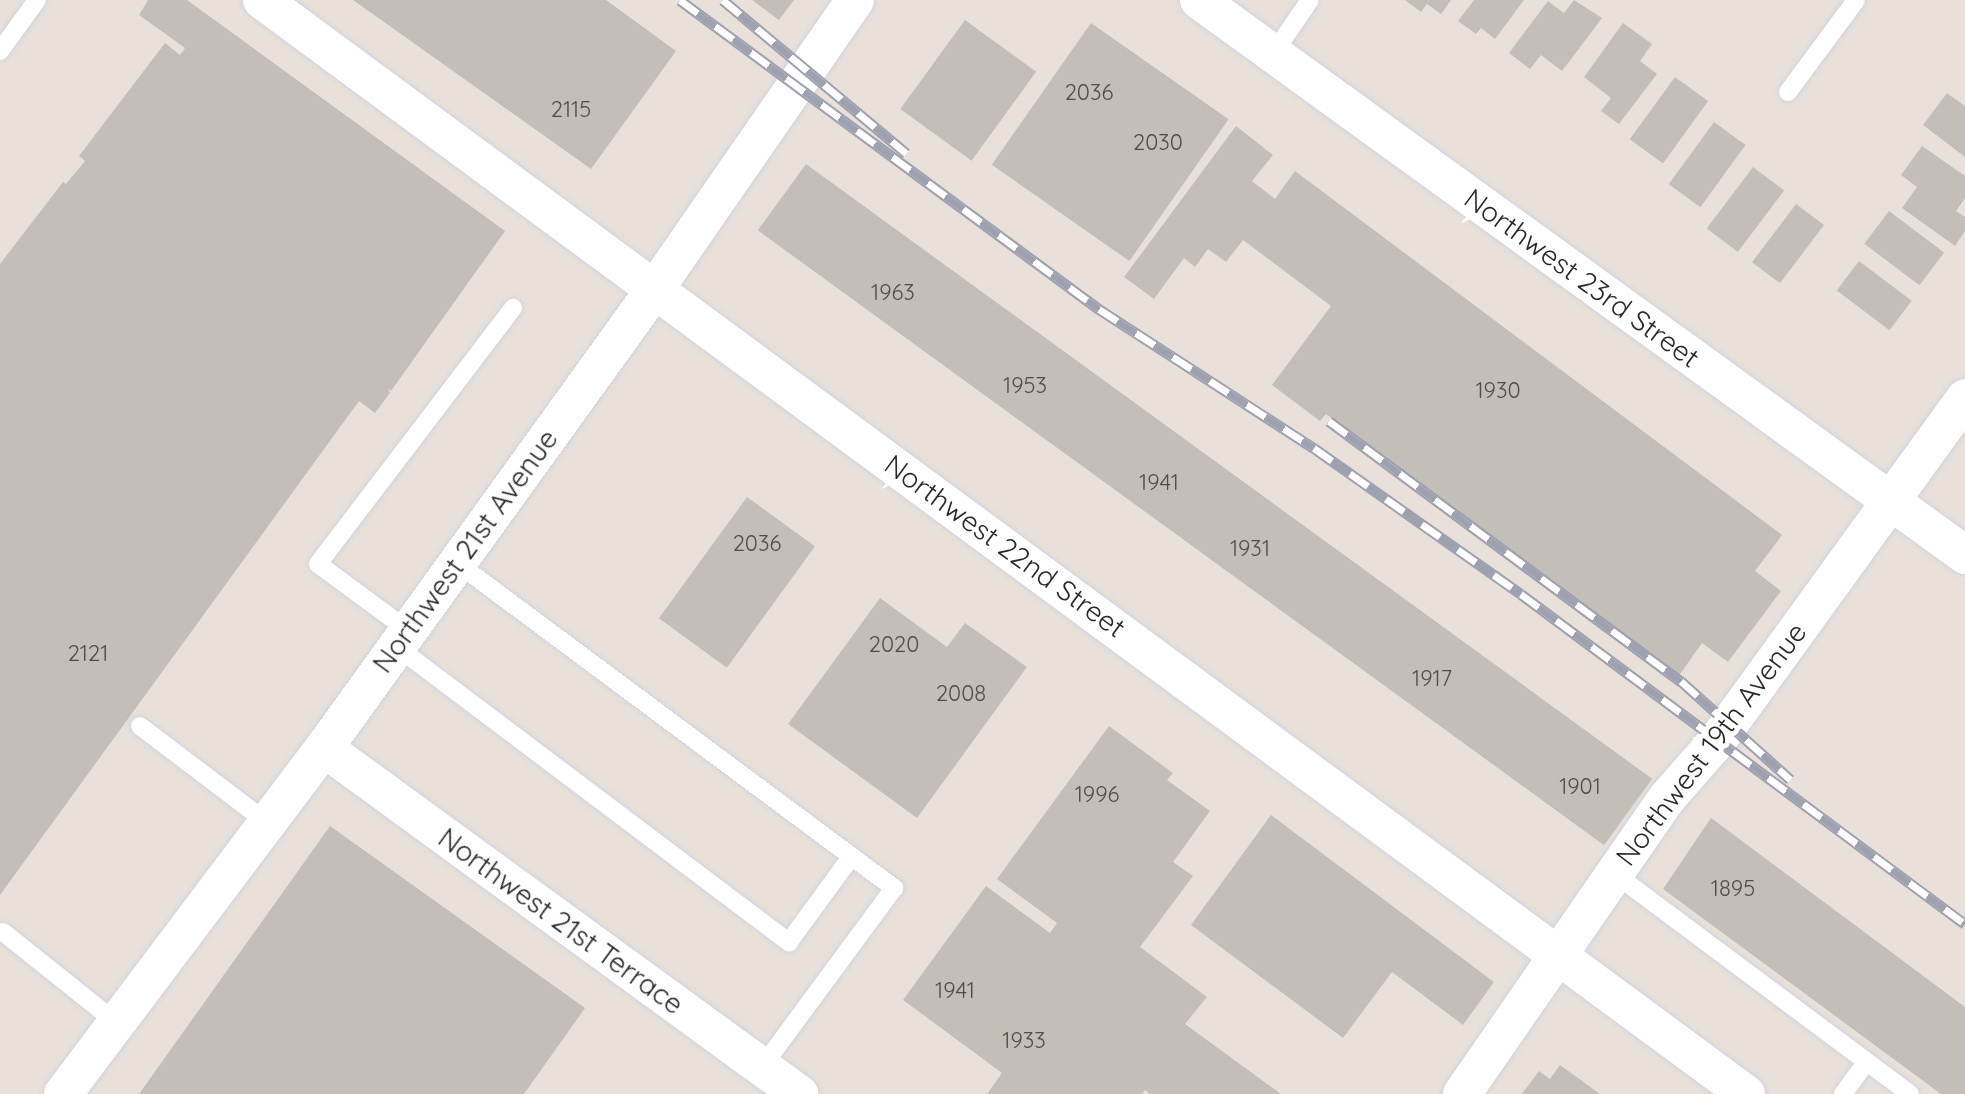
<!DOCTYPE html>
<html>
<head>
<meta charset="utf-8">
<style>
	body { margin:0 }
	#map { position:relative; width:1965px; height:1094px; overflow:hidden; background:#e9e1d9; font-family:Quicksand,sans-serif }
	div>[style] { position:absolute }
	.building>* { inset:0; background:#c4beb9; transform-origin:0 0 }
	.roads { filter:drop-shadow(0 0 2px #cfd3df) drop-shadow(0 0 2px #cfd3df) }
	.lane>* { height:18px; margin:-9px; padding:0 9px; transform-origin:9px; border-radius:9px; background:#fff }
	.street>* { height:38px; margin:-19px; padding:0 19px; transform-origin:19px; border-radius:19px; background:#fff }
	.rail>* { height:11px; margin-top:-5.5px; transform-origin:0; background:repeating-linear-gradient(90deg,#fff 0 22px,#9da1b0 0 44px); box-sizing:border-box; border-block:2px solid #9da1b0 }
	span { translate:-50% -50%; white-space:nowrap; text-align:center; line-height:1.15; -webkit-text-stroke:10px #fff; paint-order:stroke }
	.number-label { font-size:22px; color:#4e4d4c }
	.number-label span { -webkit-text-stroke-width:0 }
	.street-label { font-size:28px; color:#272727 }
</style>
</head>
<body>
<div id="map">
	<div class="building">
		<i style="clip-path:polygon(148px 0,187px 0,505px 231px,391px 391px,388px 388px,390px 393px,375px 413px,359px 401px,0 895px,0 264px,63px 182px,66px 184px,85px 161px,79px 156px,165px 43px,180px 55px,185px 48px,139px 15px)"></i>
		<i style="clip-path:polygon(353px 0,606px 0,676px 51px,591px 169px)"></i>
		<i style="clip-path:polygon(752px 0,794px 0,779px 20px)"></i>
		<i style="clip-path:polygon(1405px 0,1451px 0,1441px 14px,1427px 4px,1421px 12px)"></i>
		<i style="clip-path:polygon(1474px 0,1524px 0,1495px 39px,1481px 28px,1476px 34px,1458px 21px)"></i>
		<i style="clip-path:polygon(1574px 0,1602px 18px,1562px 71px,1541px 55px,1530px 69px,1509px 53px,1548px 1px,1564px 13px)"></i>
		<i style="left:965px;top:20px;width:88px;height:110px;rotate:36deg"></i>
		<i style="left:1091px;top:23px;width:168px;height:173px;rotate:35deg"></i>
		<i style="clip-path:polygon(1623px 23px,1652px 44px,1640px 61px,1657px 74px,1619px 124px,1601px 111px,1611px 98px,1584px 77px)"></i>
		<i style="left:1675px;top:77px;width:41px;height:77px;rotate:36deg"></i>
		<i style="clip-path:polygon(1947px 93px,1965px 106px,1965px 157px,1923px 125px)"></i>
		<i style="left:1714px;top:122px;width:39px;height:77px;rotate:36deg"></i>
		<i style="clip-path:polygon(1236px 126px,1273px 155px,1252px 181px,1275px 199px,1295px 171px,1782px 535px,1755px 571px,1781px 591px,1728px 662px,1702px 643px,1678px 677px,1326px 414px,1320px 421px,1272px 385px,1331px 306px,1243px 240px,1226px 262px,1208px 249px,1195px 267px,1184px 258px,1154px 299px,1124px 277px)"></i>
		<i style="clip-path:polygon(1922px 146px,1965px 176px,1965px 198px,1956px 211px,1965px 217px,1965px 231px,1955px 246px,1902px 208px,1917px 187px,1901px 175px)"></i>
		<i style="left:806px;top:164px;width:1046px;height:82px;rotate:36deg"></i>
		<i style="left:1753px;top:167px;width:39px;height:77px;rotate:37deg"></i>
		<i style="left:1796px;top:204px;width:35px;height:73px;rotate:37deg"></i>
		<i style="left:1889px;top:211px;width:69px;height:41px;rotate:37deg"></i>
		<i style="left:1859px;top:261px;width:66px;height:37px;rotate:37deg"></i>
		<i style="left:747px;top:497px;width:84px;height:150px;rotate:36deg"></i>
		<i style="clip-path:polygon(880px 598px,947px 647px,965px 623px,1027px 667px,917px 818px,788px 724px)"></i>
		<i style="clip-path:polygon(1109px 726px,1173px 773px,1167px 780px,1210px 811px,1173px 862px,1193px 876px,1140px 947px,1207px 997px,1185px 1024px,1281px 1094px,1150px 1094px,1145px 1090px,1142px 1094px,987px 1094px,1002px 1073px,903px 1000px,986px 886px,1050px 933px,1057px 923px,997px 879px)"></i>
		<i style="clip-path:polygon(1271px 815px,1494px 982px,1463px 1025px,1392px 972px,1343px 1038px,1191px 925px)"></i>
		<i style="clip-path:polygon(1711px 818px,1965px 1007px,1965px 1094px,1941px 1094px,1663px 889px)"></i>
		<i style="clip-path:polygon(330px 826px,585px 1008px,524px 1094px,139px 1094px)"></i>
		<i style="clip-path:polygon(1560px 1065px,1600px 1094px,1522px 1094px,1539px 1071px,1550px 1079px)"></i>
	</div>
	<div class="roads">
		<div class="lane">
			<i style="left:0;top:51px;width:63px;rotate:-54deg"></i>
			<i style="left:1273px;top:54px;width:65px;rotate:-55.6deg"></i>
			<i style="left:1788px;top:92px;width:114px;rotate:-53.5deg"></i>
			<i style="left:457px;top:563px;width:545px;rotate:36.64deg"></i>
			<i style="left:894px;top:888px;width:222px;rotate:126.4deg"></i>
			<i style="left:409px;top:631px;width:113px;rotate:-143.6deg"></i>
			<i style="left:318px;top:564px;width:322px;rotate:-52.7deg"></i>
			<i style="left:397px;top:647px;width:491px;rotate:37deg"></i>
			<i style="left:789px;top:942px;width:105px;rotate:-53.9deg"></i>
			<i style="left:140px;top:726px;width:161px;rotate:37.2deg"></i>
			<i style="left:1615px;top:874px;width:368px;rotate:36.7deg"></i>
			<i style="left:3px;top:932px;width:146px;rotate:38.6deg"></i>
			<i style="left:1843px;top:1094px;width:39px;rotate:-54deg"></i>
		</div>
		<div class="street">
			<i style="left:262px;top:0;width:1844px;rotate:36.4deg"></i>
			<i style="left:1199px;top:0;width:946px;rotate:35.92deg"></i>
			<i style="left:324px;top:748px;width:588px;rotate:36.07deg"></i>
			<i style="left:63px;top:1094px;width:433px;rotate:-53deg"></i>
			<i style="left:324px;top:748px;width:566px;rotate:-54.2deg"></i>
			<i style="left:655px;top:289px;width:351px;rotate:-55.3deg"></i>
			<i style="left:1462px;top:1094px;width:361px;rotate:-55.3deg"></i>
			<i style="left:1668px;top:797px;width:74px;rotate:-48.8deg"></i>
			<i style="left:1717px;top:741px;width:423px;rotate:-54.1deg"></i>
		</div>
	</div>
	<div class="rail">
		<i style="left:680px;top:0;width:521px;rotate:36.41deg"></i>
		<i style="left:1099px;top:309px;width:256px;rotate:32.9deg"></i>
		<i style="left:1314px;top:448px;width:253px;rotate:35.2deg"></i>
		<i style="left:1521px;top:594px;width:553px;rotate:36.62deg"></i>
		<i style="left:723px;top:0;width:239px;rotate:39.9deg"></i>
		<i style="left:1329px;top:421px;width:438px;rotate:36.5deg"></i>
		<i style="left:1681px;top:681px;width:147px;rotate:42deg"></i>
	</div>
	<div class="number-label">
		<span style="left:1089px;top:93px">2036</span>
		<span style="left:571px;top:110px">2115</span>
		<span style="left:1158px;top:143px">2030</span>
		<span style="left:893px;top:293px">1963</span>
		<span style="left:1025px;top:386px">1953</span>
		<span style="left:1498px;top:391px">1930</span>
		<span style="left:1159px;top:483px">1941</span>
		<span style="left:757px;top:544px">2036</span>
		<span style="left:1250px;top:549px">1931</span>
		<span style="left:894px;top:645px">2020</span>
		<span style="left:88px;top:654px">2121</span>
		<span style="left:1432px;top:679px">1917</span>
		<span style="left:961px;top:694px">2008</span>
		<span style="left:1580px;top:787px">1901</span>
		<span style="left:1097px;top:795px">1996</span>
		<span style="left:1733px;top:889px">1895</span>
		<span style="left:955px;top:991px">1941</span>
		<span style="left:1024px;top:1041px">1933</span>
	</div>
	<div class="street-label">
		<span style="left:1582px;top:278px;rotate:36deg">Northwest 23rd Street</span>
		<span style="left:1005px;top:546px;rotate:36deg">Northwest 22nd Street</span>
		<span style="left:465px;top:551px;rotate:-54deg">Northwest 21st Avenue</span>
		<span style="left:1711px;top:744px;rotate:-53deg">Northwest 19th Avenue</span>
		<span style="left:561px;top:921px;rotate:36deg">Northwest 21st Terrace</span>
	</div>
</div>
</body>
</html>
